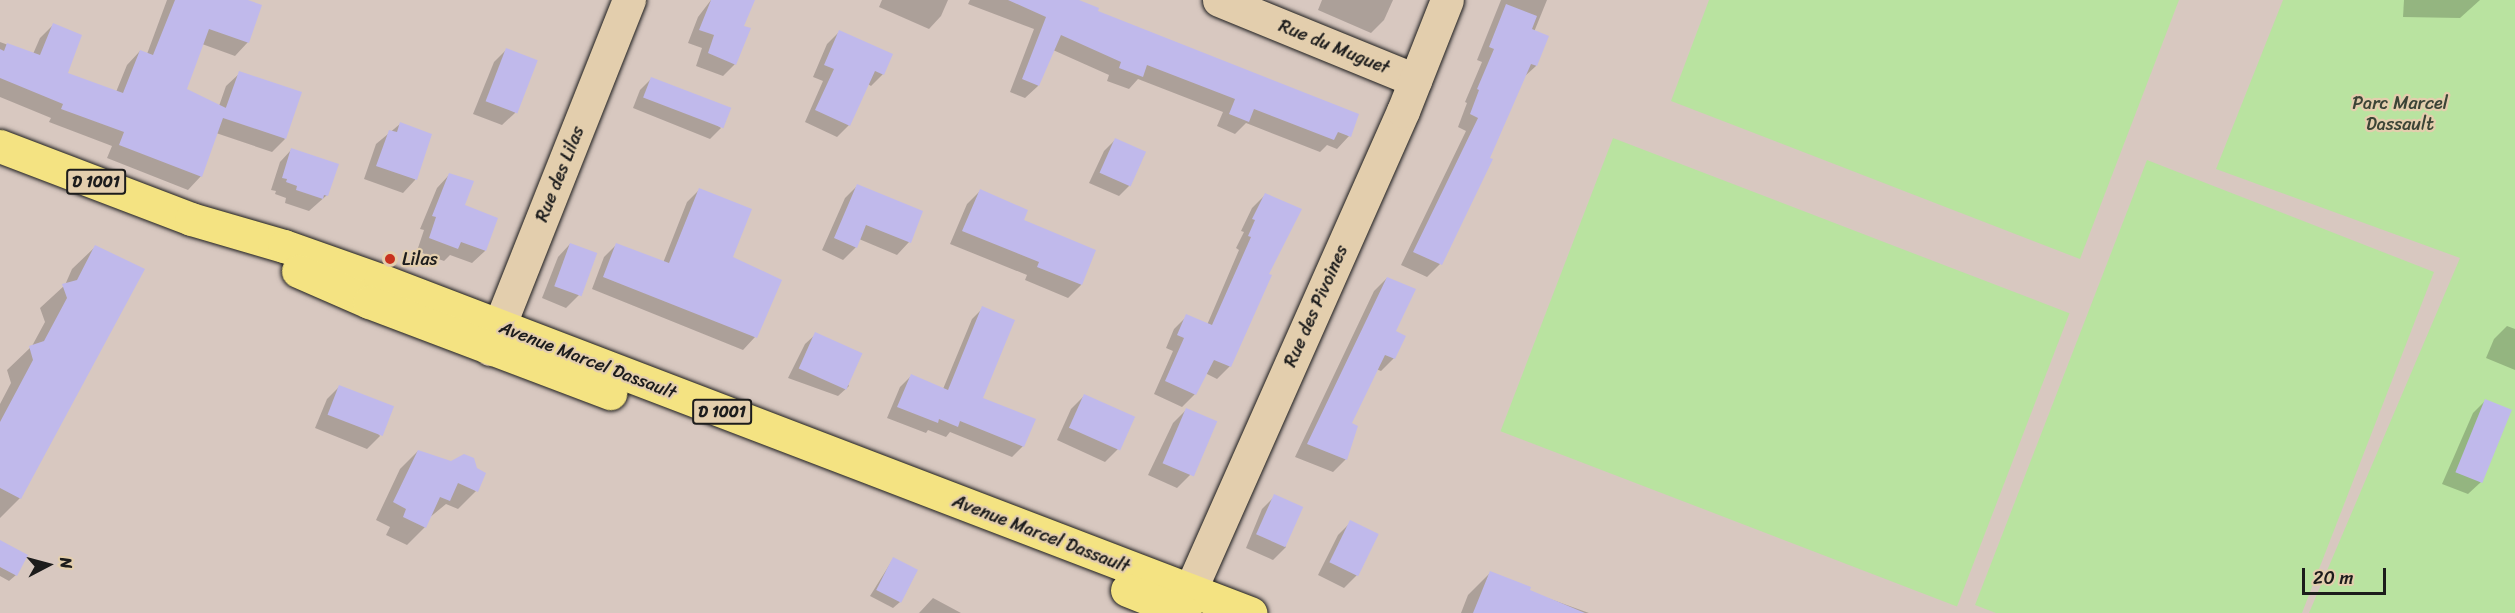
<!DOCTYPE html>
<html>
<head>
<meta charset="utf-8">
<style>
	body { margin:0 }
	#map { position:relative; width:2515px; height:613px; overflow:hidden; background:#d8c8c0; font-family:Sriracha,sans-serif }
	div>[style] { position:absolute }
	.green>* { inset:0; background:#b9e3a0; transform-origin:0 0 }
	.shadow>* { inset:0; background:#0003 }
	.building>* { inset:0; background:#c0b9eb; transform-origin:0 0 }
	.roads { filter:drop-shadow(0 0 2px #1c1c1c) drop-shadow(0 0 2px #1c1c1c) }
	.minor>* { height:33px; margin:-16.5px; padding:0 16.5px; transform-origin:16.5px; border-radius:16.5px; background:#e3cead }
	.major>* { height:33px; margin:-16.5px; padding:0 16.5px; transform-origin:16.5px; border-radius:16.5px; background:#f4e382 }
	.dots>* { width:16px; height:16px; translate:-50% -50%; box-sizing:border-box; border:3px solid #e3cead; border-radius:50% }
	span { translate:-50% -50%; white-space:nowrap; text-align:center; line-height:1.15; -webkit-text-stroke:4.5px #e3cead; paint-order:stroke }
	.shield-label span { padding:2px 4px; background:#e3cead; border:2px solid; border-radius:4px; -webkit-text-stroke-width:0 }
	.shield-label { font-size:16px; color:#1c1c1c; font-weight:700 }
	.street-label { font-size:18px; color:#1c1c1c }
	.park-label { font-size:18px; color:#3b4436 }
	.poi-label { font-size:18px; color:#1c1c1c }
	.left { translate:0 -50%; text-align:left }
	.north { position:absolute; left:18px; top:535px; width:60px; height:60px; -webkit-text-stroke:4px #e3cead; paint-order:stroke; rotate:84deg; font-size:16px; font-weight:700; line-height:24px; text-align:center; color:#1c1c1c }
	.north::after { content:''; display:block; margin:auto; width:21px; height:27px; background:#1c1c1c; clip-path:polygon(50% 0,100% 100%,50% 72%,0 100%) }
	.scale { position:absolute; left:2302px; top:568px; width:84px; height:27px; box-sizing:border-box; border:3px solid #1c1c1c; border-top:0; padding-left:8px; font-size:18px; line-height:21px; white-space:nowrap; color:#1c1c1c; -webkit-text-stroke:4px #e3cead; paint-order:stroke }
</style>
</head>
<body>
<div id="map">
	<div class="green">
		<i style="clip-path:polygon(1709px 0,2179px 0,2080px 259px,1671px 101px)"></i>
		<i style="clip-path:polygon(2283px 0,2515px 0,2515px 613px,2309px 613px,2460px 258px,2216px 169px)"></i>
		<i style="left:1613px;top:138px;width:489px;height:314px;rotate:21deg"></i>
		<i style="clip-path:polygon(2147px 160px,2434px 272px,2302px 613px,1996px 613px,1975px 605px)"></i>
	</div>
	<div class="shadow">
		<i style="clip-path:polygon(167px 0,244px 0,248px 42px,235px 56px,202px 44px,185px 90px,219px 106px,226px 86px,240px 73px,285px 139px,272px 152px,216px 133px,201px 176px,188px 190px,107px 158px,112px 146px,49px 122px,51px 118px,0 97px,0 42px,33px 54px,40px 38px,53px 25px,66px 74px,116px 92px,127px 65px,140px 51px,147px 54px)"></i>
		<i style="clip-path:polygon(711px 0,753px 0,742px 26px,735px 64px,723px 76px,696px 66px,702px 48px,688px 43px,698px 17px)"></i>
		<i style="clip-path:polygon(882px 0,948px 0,941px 16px,929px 29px,879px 7px)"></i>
		<i style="clip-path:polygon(970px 0,1074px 0,1349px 136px,1337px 149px,1327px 145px,1320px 152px,1246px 123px,1235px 134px,1217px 126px,1223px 112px,1138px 79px,1129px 89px,1107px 81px,1109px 75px,1053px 50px,1038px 86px,1025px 98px,1010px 92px,1034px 29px,968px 4px)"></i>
		<i style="clip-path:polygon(1322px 0,1393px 0,1384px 20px,1371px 33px,1318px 10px)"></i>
		<i style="clip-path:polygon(1501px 0,1547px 0,1534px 32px,1536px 66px,1524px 77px,1488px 158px,1491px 160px,1440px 264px,1427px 277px,1401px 265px,1466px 131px,1458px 127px,1467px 103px,1465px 102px,1482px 62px,1477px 60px)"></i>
		<i style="clip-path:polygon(2404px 0,2480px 0,2460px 18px,2403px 17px)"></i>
		<i style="clip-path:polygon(839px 32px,883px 74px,871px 86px,868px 84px,849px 125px,837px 137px,805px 122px,823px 81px,813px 77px,827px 44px)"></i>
		<i style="clip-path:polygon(507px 49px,536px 61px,515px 113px,502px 125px,473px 114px,494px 62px)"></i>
		<i style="clip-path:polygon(651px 79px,721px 128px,710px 139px,633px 108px,640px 90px)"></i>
		<i style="clip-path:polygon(400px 124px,431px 135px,415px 180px,403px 193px,364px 179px,376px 144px)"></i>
		<i style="clip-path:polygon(1115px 140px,1130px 185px,1119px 196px,1089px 183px,1104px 151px)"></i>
		<i style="clip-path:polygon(292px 149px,327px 195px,309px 211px,285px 203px,286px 198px,275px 194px,276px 191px,271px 190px,280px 162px)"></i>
		<i style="clip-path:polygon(449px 175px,463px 206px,496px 219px,485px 251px,472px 263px,450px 255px,444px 261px,417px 251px,424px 230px,420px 229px,437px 188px)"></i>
		<i style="clip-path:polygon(857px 186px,921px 212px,909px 242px,897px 255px,859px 239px,856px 247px,843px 260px,822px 250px,845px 198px)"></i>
		<i style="clip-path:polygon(700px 189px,731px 258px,755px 337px,743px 350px,592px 289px,604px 257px,616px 245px,663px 263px,687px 202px)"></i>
		<i style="clip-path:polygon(980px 191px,1022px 221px,1094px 251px,1081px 285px,1068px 298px,1025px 280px,1027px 275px,950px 244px,967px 204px)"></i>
		<i style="clip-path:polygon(1265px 195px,1267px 274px,1230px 366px,1217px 379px,1205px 373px,1195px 394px,1182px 407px,1154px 394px,1173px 351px,1166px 348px,1174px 329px,1187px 316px,1207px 325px,1239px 250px,1236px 248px,1244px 232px,1241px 231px,1252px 208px)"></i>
		<i style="clip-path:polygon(570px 244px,579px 295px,566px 308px,542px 298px,558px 257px)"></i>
		<i style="clip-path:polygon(95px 247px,20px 498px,0 518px,0 404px,11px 383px,7px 370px,32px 346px,45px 322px,40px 308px,65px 285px,72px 269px)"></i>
		<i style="clip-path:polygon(1387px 278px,1394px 332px,1394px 358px,1381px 371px,1376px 369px,1350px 424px,1346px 459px,1333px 472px,1295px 457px,1374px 291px)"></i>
		<i style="clip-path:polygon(983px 308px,981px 399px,1023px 446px,1012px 457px,950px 432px,946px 437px,928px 430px,926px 433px,887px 418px,900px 387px,911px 376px,943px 389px,972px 319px)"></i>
		<i style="clip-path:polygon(2507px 326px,2515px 329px,2515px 370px,2486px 358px,2494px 339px)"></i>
		<i style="clip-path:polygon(816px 334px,849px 386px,838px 396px,788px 378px,805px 344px)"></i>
		<i style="clip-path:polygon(340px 386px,380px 436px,367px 449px,315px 428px,327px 399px)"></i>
		<i style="clip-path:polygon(1084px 396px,1118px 449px,1105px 462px,1057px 440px,1071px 409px)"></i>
		<i style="clip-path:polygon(2485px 401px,2481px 482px,2468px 494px,2442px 484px,2473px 413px)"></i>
		<i style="clip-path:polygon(1186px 410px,1190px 475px,1177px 488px,1148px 475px,1173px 423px)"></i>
		<i style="clip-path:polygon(418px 451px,476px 491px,458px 509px,446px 504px,429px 518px,425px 527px,407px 545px,386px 535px,390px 527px,376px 520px,400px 469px)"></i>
		<i style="clip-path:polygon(1275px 496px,1286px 547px,1273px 560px,1246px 548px,1262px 509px)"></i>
		<i style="clip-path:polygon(1351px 522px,1357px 575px,1344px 588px,1318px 575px,1338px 535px)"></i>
		<i style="clip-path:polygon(0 542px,16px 575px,9px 581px,0 576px)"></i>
		<i style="clip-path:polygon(893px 559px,900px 602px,893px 608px,870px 596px)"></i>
		<i style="clip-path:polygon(1490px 573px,1528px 591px,1589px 613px,1461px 613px,1468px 595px)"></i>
		<i style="clip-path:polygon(933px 598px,961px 613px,919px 613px)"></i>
	</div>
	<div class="building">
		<i style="clip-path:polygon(175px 0,248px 0,262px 5px,249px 43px,209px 29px,187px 89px,226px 108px,224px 113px,239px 71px,302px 92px,286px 139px,223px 118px,202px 177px,119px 145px,124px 132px,61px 109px,63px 104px,0 78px,0 49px,4px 51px,7px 43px,40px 55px,53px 23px,82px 35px,68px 73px,123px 93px,140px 50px,153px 55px)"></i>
		<i style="clip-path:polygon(711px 0,755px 0,744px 26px,751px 28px,736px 65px,708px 53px,714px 35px,699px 30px)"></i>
		<i style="clip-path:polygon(1008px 0,1079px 0,1099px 8px,1098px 11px,1359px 114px,1351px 137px,1338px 132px,1334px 140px,1254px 109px,1249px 122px,1229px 114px,1235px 99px,1147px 65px,1143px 77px,1119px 68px,1121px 62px,1061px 35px,1039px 86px,1022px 79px,1046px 17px)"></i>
		<i style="clip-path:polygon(1506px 4px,1537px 16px,1532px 29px,1549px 36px,1537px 66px,1531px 64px,1490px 158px,1493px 159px,1442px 265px,1413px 252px,1478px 118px,1470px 114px,1479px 90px,1477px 89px,1494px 49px,1489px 47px)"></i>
		<i style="clip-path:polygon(839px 30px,893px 54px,884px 75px,875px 71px,850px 126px,815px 110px,834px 69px,824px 65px)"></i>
		<i style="left:506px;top:48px;width:34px;height:57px;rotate:21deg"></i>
		<i style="left:651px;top:77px;width:86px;height:22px;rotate:21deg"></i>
		<i style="clip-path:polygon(400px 122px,432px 134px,417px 180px,376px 166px,389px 130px,397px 132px)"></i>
		<i style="left:1115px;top:138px;width:34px;height:38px;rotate:24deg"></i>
		<i style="clip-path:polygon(291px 148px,339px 164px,328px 196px,324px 195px,323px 199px,296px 190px,297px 186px,286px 182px,287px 179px,282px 178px)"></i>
		<i style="clip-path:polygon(449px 173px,474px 181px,465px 205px,498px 218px,486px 251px,461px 242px,458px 249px,429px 238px,436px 217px,432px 216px)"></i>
		<i style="clip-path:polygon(857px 184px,923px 211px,911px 243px,866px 225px,857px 248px,834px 238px)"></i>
		<i style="clip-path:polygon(699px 188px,752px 209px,733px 257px,782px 280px,757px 338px,603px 277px,616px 243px,669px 263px)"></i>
		<i style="clip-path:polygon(980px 189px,1028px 210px,1024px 220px,1096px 250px,1082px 285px,1037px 267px,1039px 262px,962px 231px)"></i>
		<i style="clip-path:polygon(1265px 193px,1302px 209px,1269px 274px,1272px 275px,1231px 367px,1214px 360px,1196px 395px,1165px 381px,1184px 338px,1177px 335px,1186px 314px,1212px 325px,1251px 237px,1248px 236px,1255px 220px,1252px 219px)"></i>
		<i style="left:570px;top:243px;width:29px;height:46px;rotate:20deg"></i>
		<i style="clip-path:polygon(95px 245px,145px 269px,21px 499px,0 488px,0 422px,33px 360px,29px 346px,44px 341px,67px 298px,62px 284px,77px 280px)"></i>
		<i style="clip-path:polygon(1387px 277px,1416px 289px,1396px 331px,1406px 336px,1395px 359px,1385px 355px,1352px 423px,1358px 426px,1347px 460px,1307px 444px)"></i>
		<i style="clip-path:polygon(982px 306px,1015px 320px,983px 398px,1036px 419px,1024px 447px,960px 421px,958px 427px,939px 419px,938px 423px,897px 407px,911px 374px,948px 390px)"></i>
		<i style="left:815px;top:332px;width:52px;height:40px;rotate:24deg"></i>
		<i style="left:339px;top:385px;width:59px;height:32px;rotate:21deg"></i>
		<i style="left:1084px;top:394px;width:56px;height:37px;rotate:24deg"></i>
		<i style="left:2485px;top:399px;width:29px;height:79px;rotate:22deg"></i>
		<i style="left:1186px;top:408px;width:34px;height:60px;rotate:23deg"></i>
		<i style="clip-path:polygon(418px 450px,451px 461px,464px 454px,474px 458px,477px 468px,486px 473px,478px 492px,458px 483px,450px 501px,440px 497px,426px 528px,403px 517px,406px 509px,393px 502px)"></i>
		<i style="left:1274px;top:494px;width:32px;height:44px;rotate:24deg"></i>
		<i style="left:1350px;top:520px;width:32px;height:47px;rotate:26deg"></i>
		<i style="clip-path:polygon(0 540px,28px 555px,17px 576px,0 567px)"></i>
		<i style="left:893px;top:557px;width:28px;height:37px;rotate:27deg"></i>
		<i style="clip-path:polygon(1490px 571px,1531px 587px,1530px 590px,1585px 613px,1473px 613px)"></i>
	</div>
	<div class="roads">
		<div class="minor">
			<i style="left:1219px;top:0;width:212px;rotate:22.2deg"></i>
			<i style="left:490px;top:349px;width:376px;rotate:-68.3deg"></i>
			<i style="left:1181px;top:611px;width:547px;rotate:-66.06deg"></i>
			<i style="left:1403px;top:111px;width:119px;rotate:-68.4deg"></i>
		</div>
		<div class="major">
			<i style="left:0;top:146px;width:204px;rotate:20.9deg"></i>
			<i style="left:191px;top:219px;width:97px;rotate:16.2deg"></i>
			<i style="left:284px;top:246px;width:102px;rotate:19.5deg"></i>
			<i style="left:380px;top:280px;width:932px;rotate:20.94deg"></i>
			<i style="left:298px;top:271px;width:77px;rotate:23.6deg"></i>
			<i style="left:369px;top:302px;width:258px;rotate:20.7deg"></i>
			<i style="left:1127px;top:590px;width:62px;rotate:21.6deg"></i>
		</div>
	</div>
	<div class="dots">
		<i style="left:390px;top:259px;background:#c8321e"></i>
	</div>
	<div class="shield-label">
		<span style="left:96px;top:182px">D 1001</span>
		<span style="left:722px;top:412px">D 1001</span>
	</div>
	<div class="street-label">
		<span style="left:1334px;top:47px;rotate:22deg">Rue du Muguet</span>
		<span style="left:560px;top:174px;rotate:-68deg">Rue des Lilas</span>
		<span style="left:1316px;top:306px;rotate:-66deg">Rue des Pivoines</span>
		<span style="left:588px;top:360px;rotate:21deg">Avenue Marcel Dassault</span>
		<span style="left:1041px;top:534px;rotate:21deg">Avenue Marcel Dassault</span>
	</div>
	<div class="park-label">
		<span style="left:2400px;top:114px">Parc Marcel<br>Dassault</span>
	</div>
	<div class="poi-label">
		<span class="left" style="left:402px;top:259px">Lilas</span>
	</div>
	<div class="north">N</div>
	<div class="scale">20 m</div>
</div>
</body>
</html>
